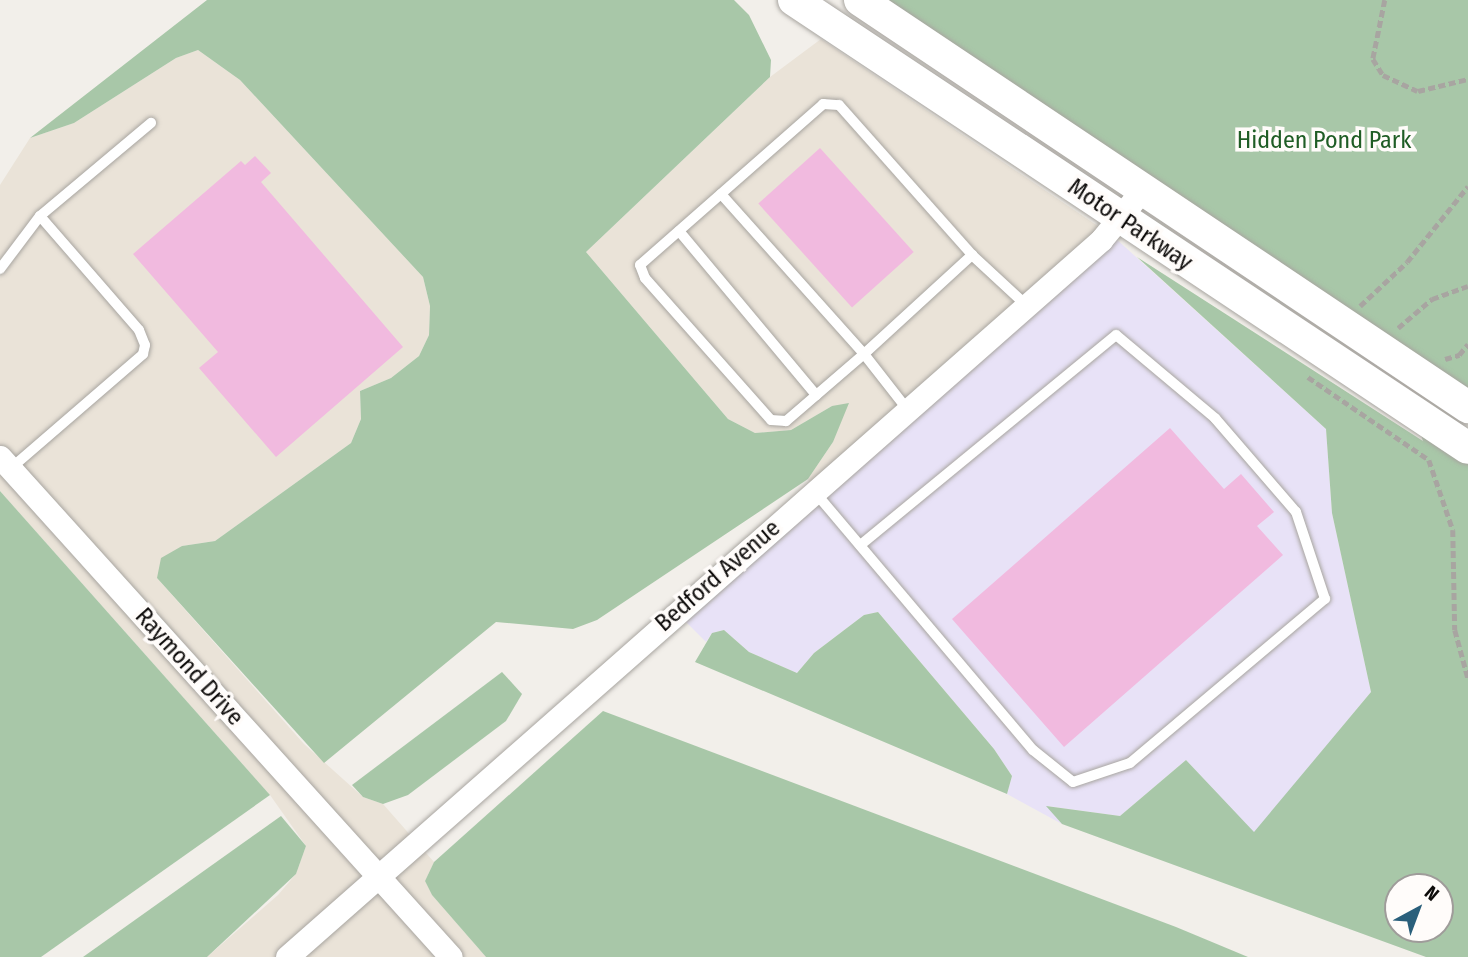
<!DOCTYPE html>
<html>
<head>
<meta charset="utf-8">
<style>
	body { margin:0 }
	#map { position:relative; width:1468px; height:957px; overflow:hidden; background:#f2efea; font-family:"Fira Sans Condensed",sans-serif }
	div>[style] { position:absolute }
	.built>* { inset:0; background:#eae3d8 }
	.industrial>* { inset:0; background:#e8e2f7 }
	.green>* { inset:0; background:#a8c7a8 }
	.building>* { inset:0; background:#f1badf; transform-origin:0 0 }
	.path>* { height:4.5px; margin-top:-2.25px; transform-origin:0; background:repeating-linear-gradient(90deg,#a8a5a1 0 7px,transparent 0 10.5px) }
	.roads { filter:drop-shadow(0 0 2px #a8a5a0) drop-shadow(0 0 2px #a8a5a0) }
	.lane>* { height:10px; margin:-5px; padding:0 5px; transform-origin:5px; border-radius:5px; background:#fff }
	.street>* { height:23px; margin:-11.5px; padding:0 11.5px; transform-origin:11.5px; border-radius:11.5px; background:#fff }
	.secondary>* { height:32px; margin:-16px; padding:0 16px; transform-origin:16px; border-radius:16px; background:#fff }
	span { translate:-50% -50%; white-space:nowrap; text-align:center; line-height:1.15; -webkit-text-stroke:7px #fffcfa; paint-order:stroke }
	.park-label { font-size:24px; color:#1f5d25 }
	.street-label { font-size:24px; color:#0e0c0b }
	.north { position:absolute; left:1384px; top:873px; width:70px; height:70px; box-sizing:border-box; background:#fffcfa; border:2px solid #9f9c9a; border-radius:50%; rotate:41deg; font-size:19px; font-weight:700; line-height:28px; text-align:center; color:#0e0c0b }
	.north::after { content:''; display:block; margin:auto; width:24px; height:32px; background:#2a5f7b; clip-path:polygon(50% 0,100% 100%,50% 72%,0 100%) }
</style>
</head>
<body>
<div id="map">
	<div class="built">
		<i style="clip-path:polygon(821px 39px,1114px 237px,814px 500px,808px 479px,833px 442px,832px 406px,791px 430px,755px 433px,728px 419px,586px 252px,770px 77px)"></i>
		<i style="clip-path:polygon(198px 50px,240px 80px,423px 277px,430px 306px,429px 335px,419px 356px,391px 378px,360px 391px,361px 419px,351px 443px,215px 541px,182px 546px,157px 578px,304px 744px,363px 797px,383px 804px,434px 862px,425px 881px,432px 895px,486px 957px,207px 957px,278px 895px,296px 874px,306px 846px,270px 795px,0 491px,0 185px,30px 138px,74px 123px,176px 58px)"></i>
	</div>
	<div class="industrial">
		<i style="clip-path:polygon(1114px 237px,1326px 429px,1332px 513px,1371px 692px,1254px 833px,1186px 760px,1120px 816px,1047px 806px,1062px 824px,1007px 794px,1012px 776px,994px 749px,878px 612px,864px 615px,814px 653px,797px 673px,749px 652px,724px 630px,712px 633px,706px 642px,681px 617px)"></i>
	</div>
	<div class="green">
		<i style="clip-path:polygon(207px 0,734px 0,749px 15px,771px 60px,770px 77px,586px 252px,728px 419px,755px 433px,791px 430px,832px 406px,849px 403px,833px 442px,808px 479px,597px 620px,573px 629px,496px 622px,324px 763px,157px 578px,161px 558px,182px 546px,215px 541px,351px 443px,361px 419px,360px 391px,391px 378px,419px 356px,429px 335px,430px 306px,423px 277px,240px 80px,198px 50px,176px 58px,74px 123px,30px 138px)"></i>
		<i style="clip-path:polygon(860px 0,1468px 0,1468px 407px)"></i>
		<i style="clip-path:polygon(evenodd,1137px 257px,1423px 441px,1418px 426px,1468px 448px,1468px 957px,1426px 957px,1062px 824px,1046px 806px,1120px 816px,1186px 760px,1254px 832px,1371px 692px,1332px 513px,1326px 429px,1137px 257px,1398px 887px,1440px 887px,1440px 929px,1398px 929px,1398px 887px)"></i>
		<i style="clip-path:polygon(0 491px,270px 795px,41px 957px,0 957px)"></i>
		<i style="clip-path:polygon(878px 612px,994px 749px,1012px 776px,1007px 794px,695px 662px,712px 633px,724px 630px,749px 652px,797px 673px,814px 653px,864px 615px)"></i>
		<i style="clip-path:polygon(502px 672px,522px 694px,506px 721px,408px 795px,383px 804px,363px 797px,352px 785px)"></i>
		<i style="clip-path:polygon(603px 711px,1176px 927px,1248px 957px,486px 957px,432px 895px,425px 881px,434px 862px)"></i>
		<i style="clip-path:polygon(281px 816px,306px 846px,296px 874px,207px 957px,83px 957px)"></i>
	</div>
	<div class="building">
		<i style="left:820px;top:148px;width:140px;height:83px;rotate:48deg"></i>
		<i style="clip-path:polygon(255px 156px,271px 173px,261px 182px,403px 347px,276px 457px,199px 368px,218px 352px,133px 254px,241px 161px,245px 165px)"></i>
		<i style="clip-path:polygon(1170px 428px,1224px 489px,1241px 474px,1274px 512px,1257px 526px,1283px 555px,1064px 747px,952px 619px)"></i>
	</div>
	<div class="path">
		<i style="left:1385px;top:0;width:60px;rotate:101.5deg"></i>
		<i style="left:1373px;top:59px;width:19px;rotate:58deg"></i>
		<i style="left:1383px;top:75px;width:38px;rotate:25deg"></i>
		<i style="left:1418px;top:91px;width:51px;rotate:-13.5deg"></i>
		<i style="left:1360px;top:306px;width:64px;rotate:-43.1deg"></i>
		<i style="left:1407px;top:262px;width:97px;rotate:-51.2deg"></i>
		<i style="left:1398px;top:328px;width:45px;rotate:-40.5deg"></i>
		<i style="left:1432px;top:299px;width:38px;rotate:-20deg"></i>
		<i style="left:1445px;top:359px;width:15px;rotate:-16deg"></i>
		<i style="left:1459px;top:355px;width:14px;rotate:-51deg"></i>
		<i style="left:1308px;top:377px;width:147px;rotate:34.4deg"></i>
		<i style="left:1429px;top:460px;width:74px;rotate:71.1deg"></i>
		<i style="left:1453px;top:530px;width:100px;rotate:88.9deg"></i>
		<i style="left:1455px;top:630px;width:50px;rotate:74.8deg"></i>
	</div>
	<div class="roads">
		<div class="lane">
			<i style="left:721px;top:194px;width:215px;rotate:48.2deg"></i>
			<i style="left:864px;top:354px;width:103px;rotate:139.3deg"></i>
			<i style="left:786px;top:421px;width:15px;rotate:-176deg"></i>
			<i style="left:771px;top:420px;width:190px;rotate:-131.6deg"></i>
			<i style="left:645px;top:278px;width:14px;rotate:-111deg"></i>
			<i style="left:640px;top:265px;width:244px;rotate:-41.3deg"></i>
			<i style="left:823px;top:104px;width:16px;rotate:4deg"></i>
			<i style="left:839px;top:105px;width:200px;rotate:48.4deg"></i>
			<i style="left:679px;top:231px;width:214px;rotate:50.1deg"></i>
			<i style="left:0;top:269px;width:66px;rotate:-53deg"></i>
			<i style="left:907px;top:409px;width:70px;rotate:-128deg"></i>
			<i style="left:864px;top:354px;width:147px;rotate:-42.5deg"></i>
			<i style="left:972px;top:255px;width:74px;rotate:42.8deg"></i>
			<i style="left:10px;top:469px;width:176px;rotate:-40.8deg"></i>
			<i style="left:143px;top:354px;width:9px;rotate:-77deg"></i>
			<i style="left:145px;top:345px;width:16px;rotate:-112deg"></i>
			<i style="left:139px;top:330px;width:151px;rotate:-131deg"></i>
			<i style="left:40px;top:216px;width:145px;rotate:-40deg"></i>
			<i style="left:814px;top:491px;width:339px;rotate:49.8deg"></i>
			<i style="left:1033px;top:750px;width:51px;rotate:38.7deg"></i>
			<i style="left:1073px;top:782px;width:60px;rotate:-18.4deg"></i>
			<i style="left:1130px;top:763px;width:255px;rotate:-40.1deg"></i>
			<i style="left:1325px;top:599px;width:92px;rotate:-108.4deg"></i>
			<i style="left:1296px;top:512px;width:124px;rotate:-130.8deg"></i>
			<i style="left:1215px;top:418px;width:129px;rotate:-140deg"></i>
			<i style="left:1116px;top:335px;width:331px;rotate:140.6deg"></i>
		</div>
		<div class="street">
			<i style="left:0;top:457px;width:673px;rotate:47.95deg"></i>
			<i style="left:287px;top:957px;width:1085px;rotate:-41.37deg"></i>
			<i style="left:1101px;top:240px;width:66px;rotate:-50.5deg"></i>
		</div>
		<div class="secondary">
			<i style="left:794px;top:0;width:809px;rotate:33.61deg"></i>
			<i style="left:860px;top:0;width:732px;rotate:33.8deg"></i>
		</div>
	</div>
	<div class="park-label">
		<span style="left:1324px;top:141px">Hidden Pond Park</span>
	</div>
	<div class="street-label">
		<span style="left:1130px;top:225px;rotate:34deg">Motor Parkway</span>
		<span style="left:718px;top:576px;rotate:-41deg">Bedford Avenue</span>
		<span style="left:189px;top:667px;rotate:48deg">Raymond Drive</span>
	</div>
	<div class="north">N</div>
</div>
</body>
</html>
